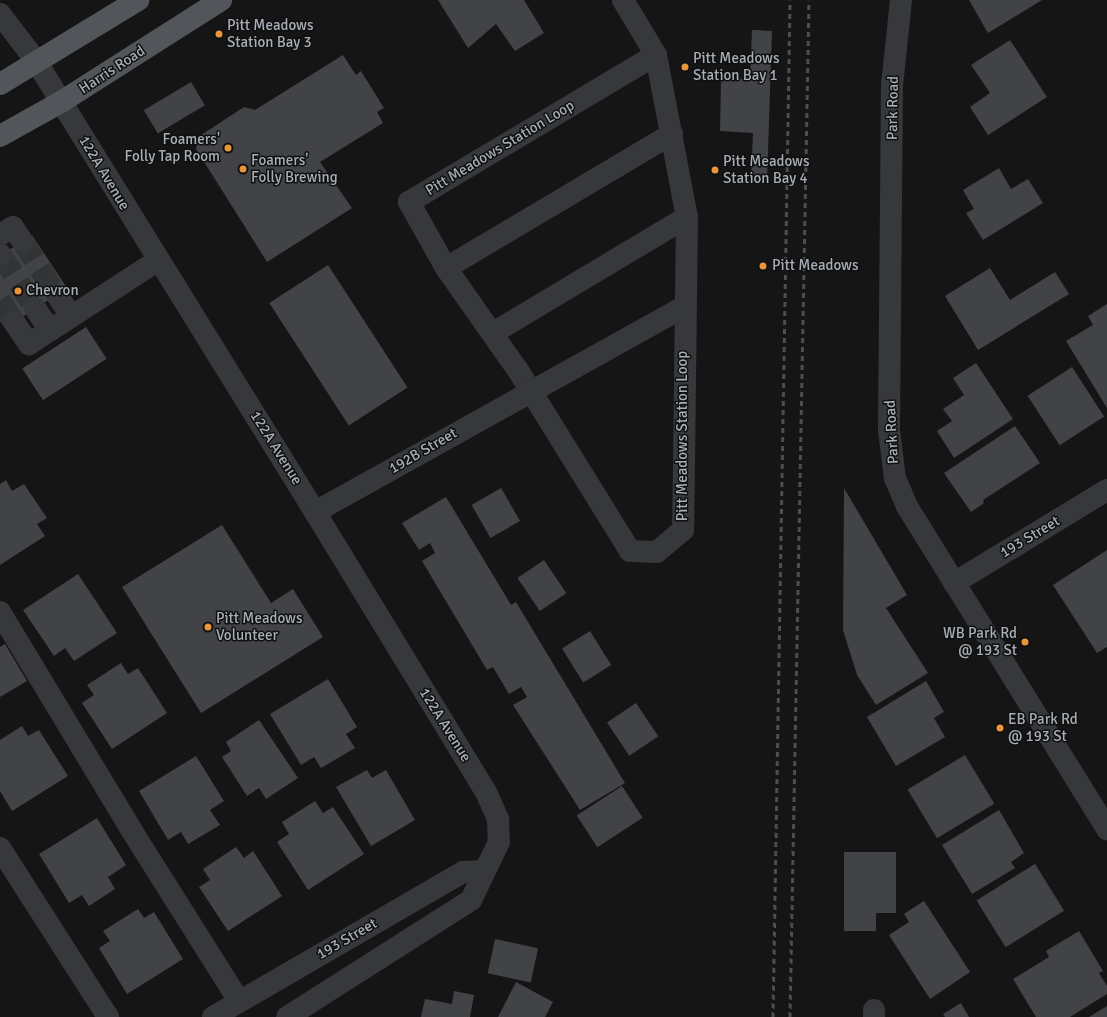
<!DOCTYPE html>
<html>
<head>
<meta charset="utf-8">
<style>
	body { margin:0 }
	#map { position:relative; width:1107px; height:1017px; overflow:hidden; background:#151516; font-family:Signika,sans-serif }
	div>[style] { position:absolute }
	.building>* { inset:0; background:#414346; transform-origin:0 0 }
	.minor-tunnel>* { height:22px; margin-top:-11px; transform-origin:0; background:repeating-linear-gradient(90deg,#323436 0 22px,transparent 0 33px) }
	.minor>* { height:22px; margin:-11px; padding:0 11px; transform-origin:11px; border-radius:11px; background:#36383b }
	.major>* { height:22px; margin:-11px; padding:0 11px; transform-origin:11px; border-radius:11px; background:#52555a }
	.rail>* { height:3px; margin-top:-1.5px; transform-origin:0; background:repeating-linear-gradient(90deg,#4b4e52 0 5px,transparent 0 9px) }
	.dots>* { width:11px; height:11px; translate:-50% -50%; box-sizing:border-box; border:2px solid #101011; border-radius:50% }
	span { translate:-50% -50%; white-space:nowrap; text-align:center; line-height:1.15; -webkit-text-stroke:3px #101011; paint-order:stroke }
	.poi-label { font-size:15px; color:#a7aeb6 }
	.left { translate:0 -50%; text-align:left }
	.right { translate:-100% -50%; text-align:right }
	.street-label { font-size:15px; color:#a7aeb6 }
</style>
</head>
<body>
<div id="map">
	<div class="building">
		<i style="clip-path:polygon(438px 0,524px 0,544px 33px,515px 51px,496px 24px,468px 48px)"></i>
		<i style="clip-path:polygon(969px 0,1042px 0,988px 33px)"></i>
		<i style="clip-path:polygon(752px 30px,772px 31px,767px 182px,751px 181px,753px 133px,720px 131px,721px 78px,750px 79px)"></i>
		<i style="clip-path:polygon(1010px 40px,1047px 97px,988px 135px,970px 107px,990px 93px,971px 65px)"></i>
		<i style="clip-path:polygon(343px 55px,356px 75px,361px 71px,384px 108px,377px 112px,383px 123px,320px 162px,352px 208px,267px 262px,196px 149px,198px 137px,244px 107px,255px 110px)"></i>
		<i style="left:191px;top:82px;width:27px;height:55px;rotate:59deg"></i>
		<i style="clip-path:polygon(999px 168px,1011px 189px,1028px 179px,1043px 203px,983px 240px,966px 213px,974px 209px,963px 190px)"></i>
		<i style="clip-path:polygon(32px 235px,67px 288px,5px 328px,0 321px,0 256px)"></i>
		<i style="left:328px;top:265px;width:146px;height:70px;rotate:57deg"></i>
		<i style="clip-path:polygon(990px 268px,1010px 300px,1055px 272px,1069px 294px,978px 350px,945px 296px)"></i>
		<i style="clip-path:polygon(1107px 304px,1107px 408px,1066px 341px,1093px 325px,1088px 316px)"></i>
		<i style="left:86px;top:327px;width:38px;height:76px;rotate:57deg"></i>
		<i style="clip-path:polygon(976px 363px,1013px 419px,954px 458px,937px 431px,952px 421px,943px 409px,964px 395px,953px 378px)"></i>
		<i style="left:1072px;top:367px;width:59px;height:53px;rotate:57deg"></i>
		<i style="clip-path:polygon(1015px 426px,1040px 463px,983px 500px,984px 503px,971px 512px,944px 473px)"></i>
		<i style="clip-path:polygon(6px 480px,12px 491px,24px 484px,47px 518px,37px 524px,45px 536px,0 565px,0 484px)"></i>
		<i style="left:501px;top:488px;width:38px;height:34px;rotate:60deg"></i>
		<i style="clip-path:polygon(844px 488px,907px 595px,886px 608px,928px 673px,876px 705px,857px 675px,843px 630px)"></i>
		<i style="clip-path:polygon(446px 497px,511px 605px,516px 602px,625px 783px,580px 810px,513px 705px,527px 697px,521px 687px,509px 694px,493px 667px,487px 670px,422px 561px,435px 553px,430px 543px,419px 550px,402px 523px)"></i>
		<i style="clip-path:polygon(222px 525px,271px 603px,293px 589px,323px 637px,201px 713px,122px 587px)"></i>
		<i style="clip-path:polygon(1107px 550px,1107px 647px,1097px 653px,1053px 585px)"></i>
		<i style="left:544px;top:560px;width:40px;height:32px;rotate:56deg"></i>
		<i style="clip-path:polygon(78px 574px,117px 633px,74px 661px,65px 648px,54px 656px,23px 610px)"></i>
		<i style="left:590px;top:631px;width:40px;height:33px;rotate:58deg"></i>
		<i style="clip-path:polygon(5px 644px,27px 681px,0 697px,0 647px)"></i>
		<i style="clip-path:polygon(121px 663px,128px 674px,138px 668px,167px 713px,112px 749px,82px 703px,94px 695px,87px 685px)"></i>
		<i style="clip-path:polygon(328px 679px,357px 727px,346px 734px,355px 748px,321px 768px,314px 757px,301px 765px,270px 714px)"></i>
		<i style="clip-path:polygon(926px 681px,944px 712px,934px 718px,945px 737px,896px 766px,867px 717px)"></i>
		<i style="left:636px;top:703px;width:40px;height:35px;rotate:56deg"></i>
		<i style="clip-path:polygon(259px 720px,298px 778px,266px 799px,259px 788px,247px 796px,222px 757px,231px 751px,226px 742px)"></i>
		<i style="clip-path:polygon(22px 726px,28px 736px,39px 730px,68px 776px,12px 811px,0 791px,0 740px)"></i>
		<i style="left:965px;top:755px;width:57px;height:67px;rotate:59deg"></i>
		<i style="clip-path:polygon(196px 756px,224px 801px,210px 810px,220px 825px,188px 844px,181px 832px,168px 840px,139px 791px)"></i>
		<i style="clip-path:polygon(367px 770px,372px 778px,386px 770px,415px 820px,371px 846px,336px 787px)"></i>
		<i style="left:622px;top:786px;width:38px;height:54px;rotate:57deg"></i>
		<i style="clip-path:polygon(315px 801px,323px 813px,333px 807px,364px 854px,308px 890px,277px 842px,289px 834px,282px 822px)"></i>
		<i style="clip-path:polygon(999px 810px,1024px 853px,1011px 862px,1015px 868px,972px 894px,942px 845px)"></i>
		<i style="clip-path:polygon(97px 818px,126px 865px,108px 877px,115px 889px,89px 906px,82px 895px,69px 903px,39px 854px)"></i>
		<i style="clip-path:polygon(236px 847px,244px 858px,253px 851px,282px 896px,228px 931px,199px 887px,210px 880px,203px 869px)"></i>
		<i style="clip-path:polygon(844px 852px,896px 852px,896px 913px,876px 913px,876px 931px,844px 931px)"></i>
		<i style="left:1035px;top:864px;width:55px;height:69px;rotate:58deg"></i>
		<i style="clip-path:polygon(924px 901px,970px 972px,930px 999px,889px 935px,909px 922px,904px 914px)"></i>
		<i style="clip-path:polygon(138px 909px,144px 918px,154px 912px,183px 959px,127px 994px,99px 948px,110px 941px,103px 931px)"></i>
		<i style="clip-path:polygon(1079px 931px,1103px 971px,1099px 973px,1107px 986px,1107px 994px,1070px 1017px,1036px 1017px,1013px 979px,1049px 957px,1046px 951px)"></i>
		<i style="left:495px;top:939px;width:44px;height:35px;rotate:12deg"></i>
		<i style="clip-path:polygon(516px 982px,553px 1002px,545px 1017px,498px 1017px)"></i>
		<i style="clip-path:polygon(454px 991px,474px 995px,470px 1017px,421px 1017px,425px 999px,452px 1004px)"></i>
		<i style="clip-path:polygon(961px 1003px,969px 1017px,945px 1017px,943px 1014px)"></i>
		<i style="clip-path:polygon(1107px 1006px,1107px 1017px,1089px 1017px)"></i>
	</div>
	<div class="minor-tunnel">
		<i style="left:22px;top:241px;width:64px;rotate:57.1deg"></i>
		<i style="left:1px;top:255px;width:63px;rotate:57.3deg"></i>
		<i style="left:0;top:300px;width:26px;rotate:58deg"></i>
	</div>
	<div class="minor">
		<i style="left:623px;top:0;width:64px;rotate:59deg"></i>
		<i style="left:656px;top:55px;width:165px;rotate:79.2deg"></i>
		<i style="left:687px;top:217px;width:313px;rotate:90.7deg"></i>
		<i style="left:683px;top:530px;width:34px;rotate:140deg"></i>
		<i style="left:657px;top:552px;width:27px;rotate:-178deg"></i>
		<i style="left:630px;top:551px;width:214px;rotate:-121.8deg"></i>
		<i style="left:517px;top:369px;width:123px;rotate:-125.1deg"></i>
		<i style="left:446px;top:268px;width:76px;rotate:-119.3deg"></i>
		<i style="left:409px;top:202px;width:287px;rotate:-30.8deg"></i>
		<i style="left:901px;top:0;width:85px;rotate:96deg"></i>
		<i style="left:892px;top:85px;width:345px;rotate:90.5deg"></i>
		<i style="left:889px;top:430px;width:48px;rotate:82.9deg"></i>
		<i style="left:895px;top:478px;width:33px;rotate:67deg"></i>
		<i style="left:908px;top:508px;width:378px;rotate:58.2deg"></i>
		<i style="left:0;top:14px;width:59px;rotate:52.5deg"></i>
		<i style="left:36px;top:61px;width:530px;rotate:58.26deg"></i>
		<i style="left:315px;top:512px;width:328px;rotate:58.6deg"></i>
		<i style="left:486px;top:792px;width:30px;rotate:66deg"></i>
		<i style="left:498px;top:819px;width:23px;rotate:88deg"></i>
		<i style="left:499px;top:842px;width:64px;rotate:115.8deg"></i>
		<i style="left:471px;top:900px;width:218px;rotate:147.5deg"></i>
		<i style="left:0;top:235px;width:15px;rotate:-32deg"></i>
		<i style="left:13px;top:227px;width:17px;rotate:57deg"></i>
		<i style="left:0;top:254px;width:1px;rotate:45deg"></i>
		<i style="left:446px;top:268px;width:263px;rotate:-30.7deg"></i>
		<i style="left:57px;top:295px;width:25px;rotate:56deg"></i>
		<i style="left:35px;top:308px;width:27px;rotate:56deg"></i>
		<i style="left:14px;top:322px;width:27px;rotate:56deg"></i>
		<i style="left:29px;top:344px;width:153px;rotate:-33deg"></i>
		<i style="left:493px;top:333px;width:226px;rotate:-30.9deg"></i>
		<i style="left:315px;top:512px;width:422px;rotate:-29.1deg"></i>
		<i style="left:954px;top:583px;width:179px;rotate:-31.3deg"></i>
		<i style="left:0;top:612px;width:256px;rotate:58.9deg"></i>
		<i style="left:132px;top:831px;width:201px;rotate:57.8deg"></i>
		<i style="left:0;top:848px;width:201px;rotate:57.4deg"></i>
		<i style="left:874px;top:1010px;width:7px;rotate:90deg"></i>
		<i style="left:213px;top:1017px;width:289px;rotate:-30.1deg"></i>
		<i style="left:463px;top:872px;width:20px;rotate:-3deg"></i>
	</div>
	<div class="major">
		<i style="left:0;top:84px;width:162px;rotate:-31.3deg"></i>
		<i style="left:0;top:136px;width:70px;rotate:-29.1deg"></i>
		<i style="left:61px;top:102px;width:190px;rotate:-32.5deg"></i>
	</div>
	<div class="rail">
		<i style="left:773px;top:1017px;width:1017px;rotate:-89.04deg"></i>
		<i style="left:790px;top:1017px;width:1017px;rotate:-88.93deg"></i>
	</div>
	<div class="dots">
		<i style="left:219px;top:34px;background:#e9963b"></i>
		<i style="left:685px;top:67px;background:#e9963b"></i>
		<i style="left:228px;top:148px;background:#e9963b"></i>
		<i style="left:243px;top:169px;background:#e9963b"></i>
		<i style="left:715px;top:170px;background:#e9963b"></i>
		<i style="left:763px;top:266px;background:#e9963b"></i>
		<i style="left:18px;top:291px;background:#e9963b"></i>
		<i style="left:208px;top:627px;background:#e9963b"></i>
		<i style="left:1025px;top:642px;background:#e9963b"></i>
		<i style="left:1000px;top:728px;background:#e9963b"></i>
	</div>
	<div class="poi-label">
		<span class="left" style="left:227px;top:34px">Pitt Meadows<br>Station Bay 3</span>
		<span class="left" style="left:693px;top:67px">Pitt Meadows<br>Station Bay 1</span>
		<span class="right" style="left:220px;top:148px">Foamers'<br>Folly Tap Room</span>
		<span class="left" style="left:251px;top:169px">Foamers'<br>Folly Brewing</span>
		<span class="left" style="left:723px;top:170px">Pitt Meadows<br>Station Bay 4</span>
		<span class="left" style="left:772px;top:266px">Pitt Meadows</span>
		<span class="left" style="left:26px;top:291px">Chevron</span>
		<span class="left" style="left:216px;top:627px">Pitt Meadows<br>Volunteer</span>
		<span class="right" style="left:1017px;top:642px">WB Park Rd<br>@ 193 St</span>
		<span class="left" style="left:1008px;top:728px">EB Park Rd<br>@ 193 St</span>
	</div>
	<div class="street-label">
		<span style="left:112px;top:70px;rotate:-33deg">Harris Road</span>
		<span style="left:893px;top:108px;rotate:-89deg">Park Road</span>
		<span style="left:500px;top:148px;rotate:-31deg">Pitt Meadows Station Loop</span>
		<span style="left:104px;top:173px;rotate:59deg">122A Avenue</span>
		<span style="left:892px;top:432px;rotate:-93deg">Park Road</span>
		<span style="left:683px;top:436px;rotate:-90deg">Pitt Meadows Station Loop</span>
		<span style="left:276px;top:448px;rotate:58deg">122A Avenue</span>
		<span style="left:423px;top:451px;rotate:-30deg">192B Street</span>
		<span style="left:1030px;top:537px;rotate:-31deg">193 Street</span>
		<span style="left:445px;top:725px;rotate:58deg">122A Avenue</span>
		<span style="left:347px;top:939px;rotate:-30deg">193 Street</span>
	</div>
</div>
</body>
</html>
